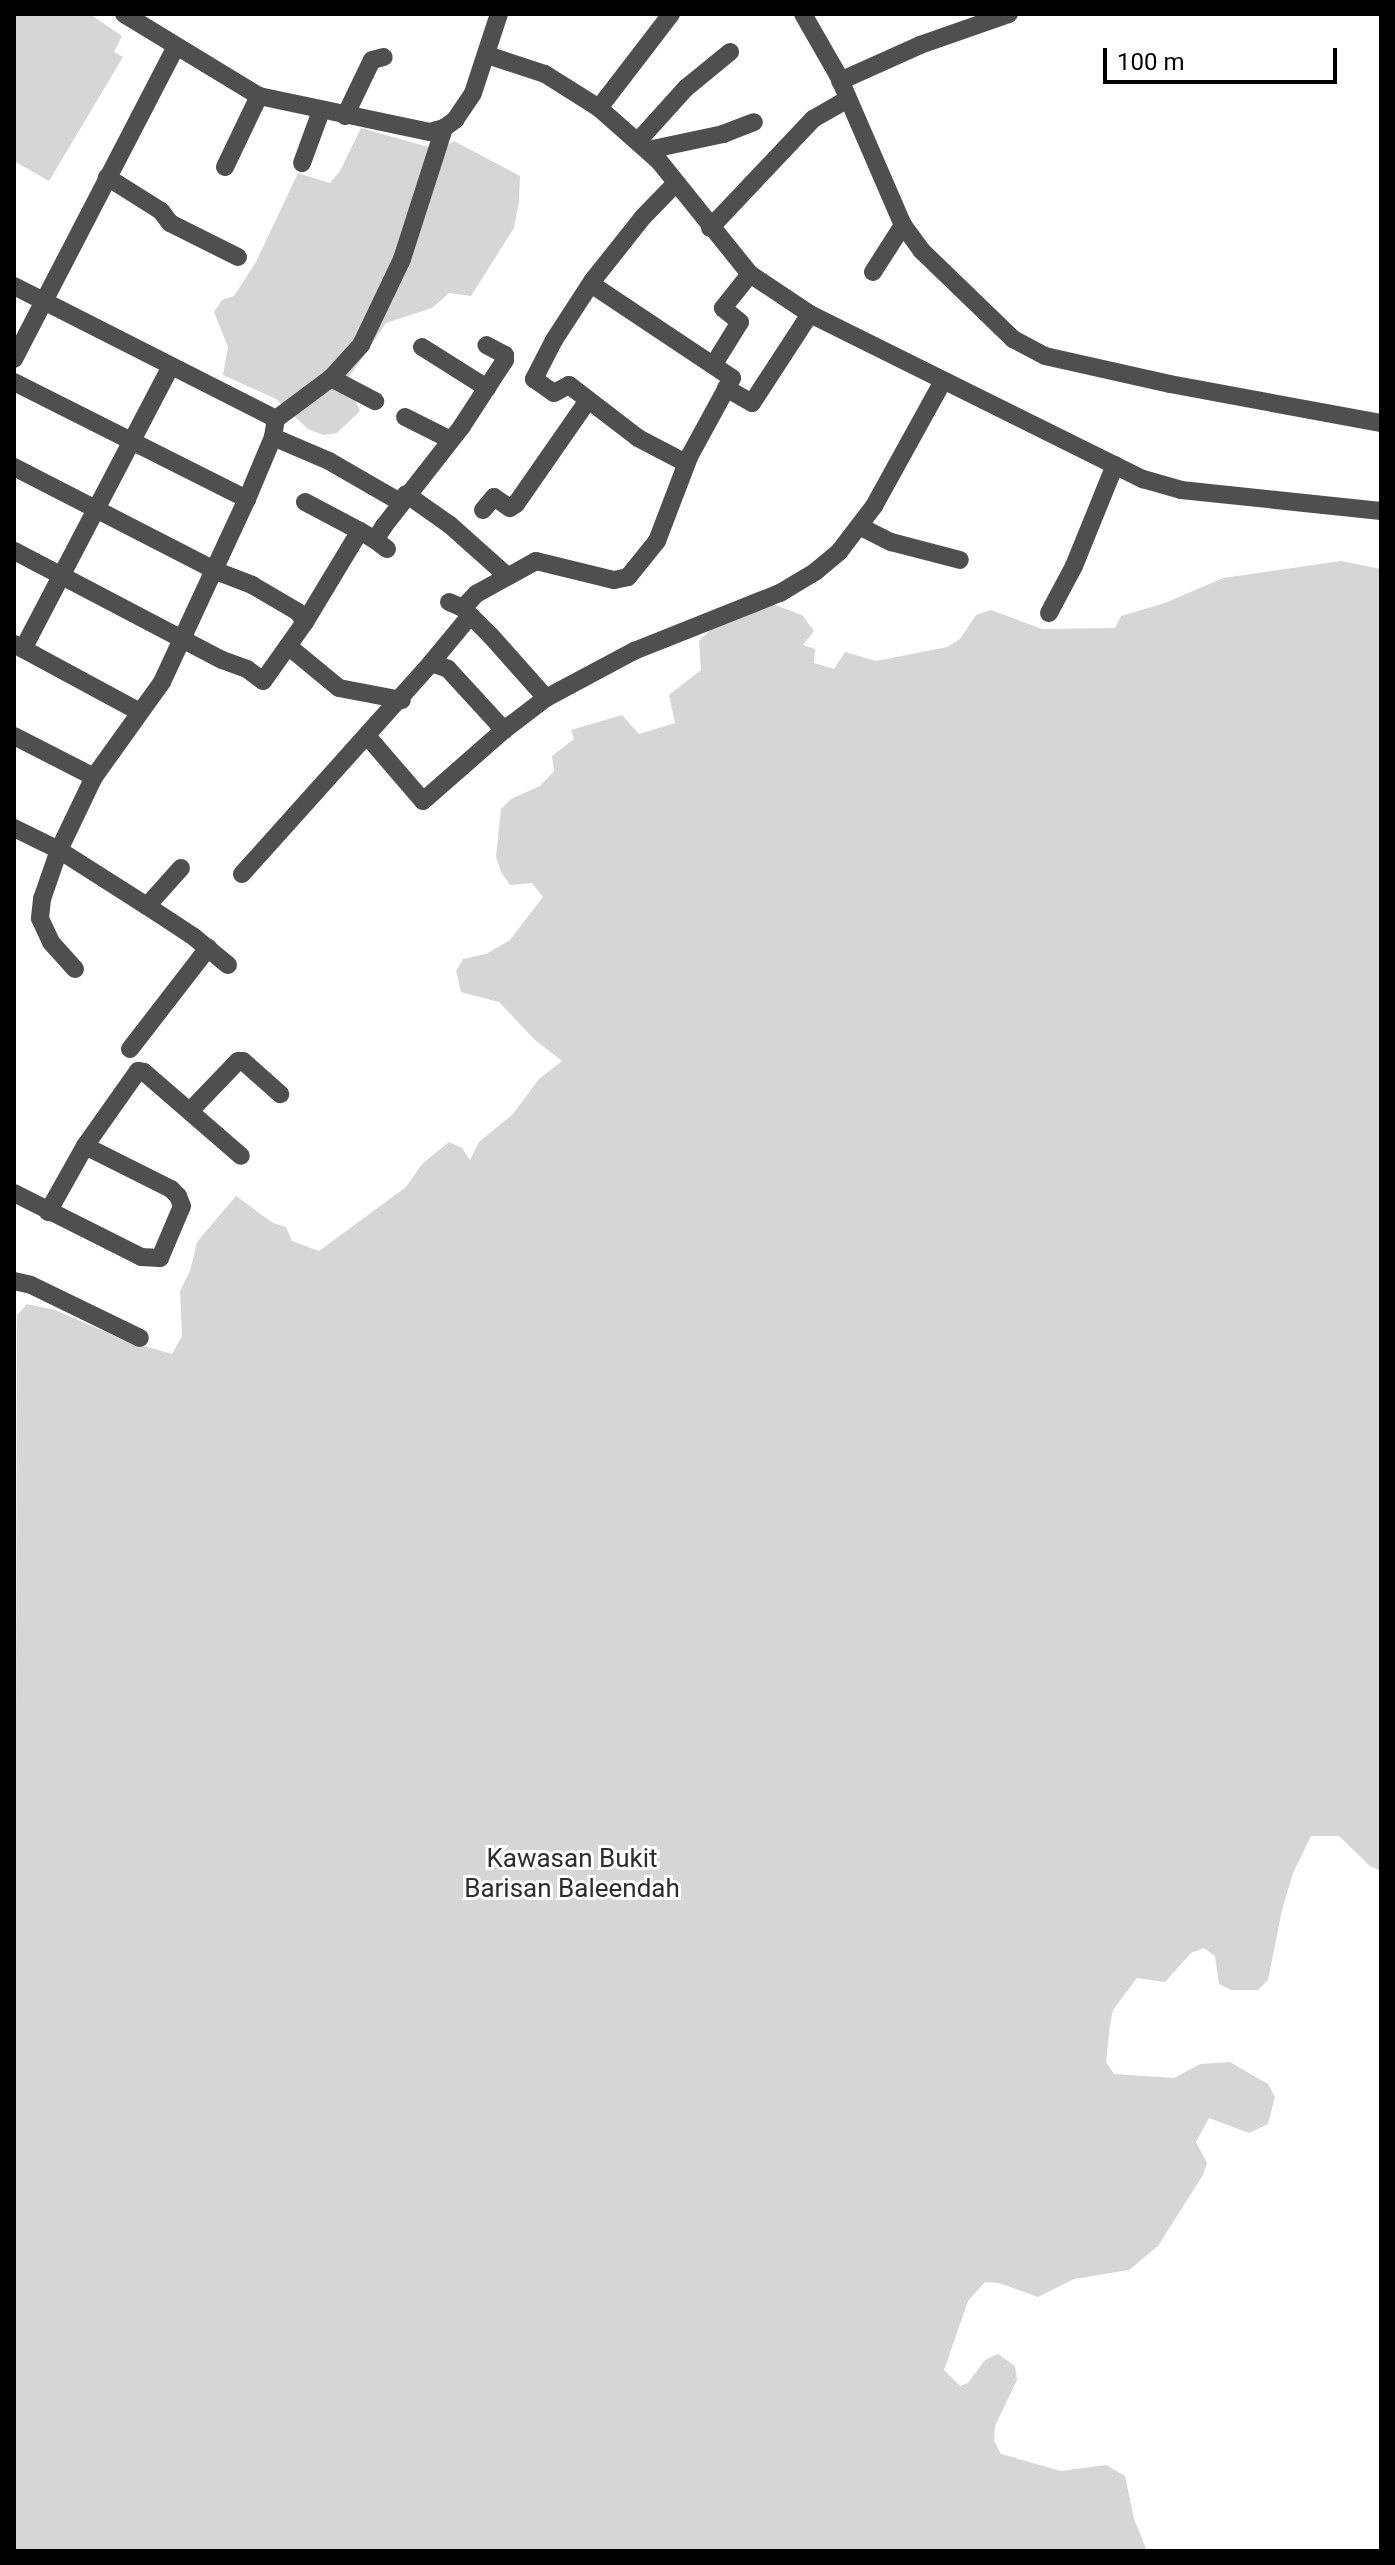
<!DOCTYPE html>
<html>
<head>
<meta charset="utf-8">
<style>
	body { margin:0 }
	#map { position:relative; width:1395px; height:2565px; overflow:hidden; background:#fff; font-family:Roboto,sans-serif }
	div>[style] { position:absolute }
	.green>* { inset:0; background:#d6d6d6 }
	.minor>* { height:18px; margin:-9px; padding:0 9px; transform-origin:9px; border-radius:9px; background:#4f4f4f }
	span { translate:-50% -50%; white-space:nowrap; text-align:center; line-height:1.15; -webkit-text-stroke:6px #fff; paint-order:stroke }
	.park-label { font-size:26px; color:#2d2d2d }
	.frame { position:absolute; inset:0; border:16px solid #000; pointer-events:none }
	.scale { position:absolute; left:1103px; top:48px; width:234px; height:36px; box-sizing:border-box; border:4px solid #000; border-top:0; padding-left:10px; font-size:24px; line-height:28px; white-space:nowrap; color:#000; -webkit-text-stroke:6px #fff; paint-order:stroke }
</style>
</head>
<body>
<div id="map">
	<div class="green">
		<i style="clip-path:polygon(14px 14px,90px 14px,122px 36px,114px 52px,123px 57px,49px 181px,14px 161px)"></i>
		<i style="clip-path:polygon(361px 128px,439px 150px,454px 141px,520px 176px,519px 201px,514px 228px,471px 296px,449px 293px,432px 308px,386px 323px,347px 380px,360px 411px,337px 433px,323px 435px,308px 429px,276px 399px,223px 375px,228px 347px,214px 312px,222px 300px,234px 296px,256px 262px,298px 173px,330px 183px,340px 171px)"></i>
		<i style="clip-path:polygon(1341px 561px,1381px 569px,1381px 1871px,1370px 1866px,1339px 1836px,1311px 1836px,1293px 1873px,1282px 1910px,1268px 1980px,1258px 1990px,1231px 1990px,1219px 1984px,1215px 1956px,1204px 1948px,1191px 1953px,1165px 1982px,1137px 1978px,1113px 2010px,1110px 2024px,1106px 2062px,1114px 2074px,1174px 2078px,1200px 2064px,1230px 2062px,1268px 2084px,1275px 2097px,1268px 2124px,1249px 2133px,1209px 2118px,1196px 2142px,1207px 2163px,1203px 2175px,1158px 2246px,1129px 2270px,1074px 2279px,1038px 2297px,999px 2283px,985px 2282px,968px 2301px,944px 2370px,960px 2386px,968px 2383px,985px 2360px,998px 2354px,1015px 2366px,1017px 2380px,995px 2426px,994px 2441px,1001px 2454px,1061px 2471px,1106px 2465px,1125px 2476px,1134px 2519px,1147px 2551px,14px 2551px,17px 1315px,27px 1304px,55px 1310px,124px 1340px,172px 1354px,182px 1336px,180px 1291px,190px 1271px,197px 1242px,236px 1196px,273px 1223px,286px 1227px,292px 1241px,319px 1251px,406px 1187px,422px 1164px,449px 1142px,462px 1148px,470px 1160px,479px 1142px,513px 1114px,539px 1079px,562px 1061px,535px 1040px,499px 1002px,461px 992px,456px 971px,463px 959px,486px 954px,510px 940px,543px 897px,532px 883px,510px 885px,501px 872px,496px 857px,501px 809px,511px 799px,540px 786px,554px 771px,552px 756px,574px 739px,571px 730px,622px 715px,639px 734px,675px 723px,669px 695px,701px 670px,699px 641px,713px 627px,759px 599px,802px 615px,814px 631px,803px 645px,815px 649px,814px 663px,834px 669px,845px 652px,876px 661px,947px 647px,960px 639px,976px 615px,991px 610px,1042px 629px,1115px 628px,1121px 616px,1165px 603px,1223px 578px)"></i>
	</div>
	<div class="minor">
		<i style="left:124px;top:14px;width:158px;rotate:31.3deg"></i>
		<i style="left:259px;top:96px;width:175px;rotate:11.9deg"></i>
		<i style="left:430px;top:132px;width:15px;rotate:-16deg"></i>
		<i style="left:444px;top:128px;width:14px;rotate:-36deg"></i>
		<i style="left:455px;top:120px;width:32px;rotate:-56deg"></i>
		<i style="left:473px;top:93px;width:83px;rotate:-71.8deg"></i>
		<i style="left:803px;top:14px;width:70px;rotate:60.2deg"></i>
		<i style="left:838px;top:75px;width:163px;rotate:66.6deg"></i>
		<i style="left:903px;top:225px;width:32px;rotate:54deg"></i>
		<i style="left:922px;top:251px;width:127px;rotate:44deg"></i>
		<i style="left:1013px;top:339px;width:36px;rotate:28deg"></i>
		<i style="left:1045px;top:356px;width:128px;rotate:12.6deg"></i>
		<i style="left:1170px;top:384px;width:215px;rotate:10.5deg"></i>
		<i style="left:487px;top:55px;width:61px;rotate:18.1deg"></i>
		<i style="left:545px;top:74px;width:64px;rotate:32.2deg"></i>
		<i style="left:599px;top:108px;width:80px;rotate:41.5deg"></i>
		<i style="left:659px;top:161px;width:145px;rotate:51.2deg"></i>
		<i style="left:750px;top:274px;width:72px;rotate:33.7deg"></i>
		<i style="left:810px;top:314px;width:372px;rotate:26.4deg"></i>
		<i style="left:1143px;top:479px;width:40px;rotate:16deg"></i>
		<i style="left:1181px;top:490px;width:201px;rotate:6deg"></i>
		<i style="left:840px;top:81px;width:88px;rotate:-24.2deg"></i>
		<i style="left:920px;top:45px;width:94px;rotate:-19.2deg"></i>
		<i style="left:599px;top:108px;width:118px;rotate:-52.5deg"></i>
		<i style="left:345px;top:116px;width:62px;rotate:-64.3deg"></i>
		<i style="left:372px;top:60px;width:12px;rotate:-14deg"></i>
		<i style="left:639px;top:140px;width:70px;rotate:-47.9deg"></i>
		<i style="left:686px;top:88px;width:57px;rotate:-39.3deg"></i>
		<i style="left:648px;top:150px;width:77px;rotate:-12deg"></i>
		<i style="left:723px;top:134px;width:33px;rotate:-21deg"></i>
		<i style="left:302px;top:163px;width:55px;rotate:-69.9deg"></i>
		<i style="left:225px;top:167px;width:79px;rotate:-64.4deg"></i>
		<i style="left:107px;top:177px;width:64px;rotate:32.2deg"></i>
		<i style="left:161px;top:211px;width:15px;rotate:53deg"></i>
		<i style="left:170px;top:223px;width:76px;rotate:26.6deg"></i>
		<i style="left:676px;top:183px;width:47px;rotate:134.1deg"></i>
		<i style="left:643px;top:217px;width:80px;rotate:128.4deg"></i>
		<i style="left:593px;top:280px;width:72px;rotate:123deg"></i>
		<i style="left:554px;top:340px;width:44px;rotate:117.1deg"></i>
		<i style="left:534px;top:379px;width:24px;rotate:35deg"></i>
		<i style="left:554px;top:393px;width:17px;rotate:-28deg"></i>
		<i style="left:569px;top:385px;width:87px;rotate:37.5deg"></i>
		<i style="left:638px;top:438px;width:54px;rotate:27.5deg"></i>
		<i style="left:710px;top:228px;width:150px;rotate:-46.6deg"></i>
		<i style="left:813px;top:119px;width:40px;rotate:-29.7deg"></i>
		<i style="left:873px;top:272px;width:56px;rotate:-57.4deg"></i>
		<i style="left:14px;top:286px;width:294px;rotate:26.9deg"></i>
		<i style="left:422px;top:347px;width:77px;rotate:32.2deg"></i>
		<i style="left:14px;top:359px;width:350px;rotate:-62.6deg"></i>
		<i style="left:714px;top:364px;width:49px;rotate:-58.2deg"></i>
		<i style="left:740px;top:322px;width:22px;rotate:-141deg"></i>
		<i style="left:723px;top:308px;width:43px;rotate:-51.5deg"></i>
		<i style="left:331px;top:378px;width:50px;rotate:27.6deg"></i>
		<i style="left:14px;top:382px;width:261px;rotate:26.7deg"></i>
		<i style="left:726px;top:388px;width:30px;rotate:30deg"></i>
		<i style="left:752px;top:403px;width:106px;rotate:-56.9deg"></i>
		<i style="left:405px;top:417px;width:49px;rotate:26.6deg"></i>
		<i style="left:273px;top:437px;width:61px;rotate:23.2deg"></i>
		<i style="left:329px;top:461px;width:82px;rotate:30deg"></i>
		<i style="left:14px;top:467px;width:227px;rotate:27.2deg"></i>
		<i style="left:216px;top:571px;width:39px;rotate:21deg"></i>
		<i style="left:252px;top:585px;width:53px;rotate:30.4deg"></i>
		<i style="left:298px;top:612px;width:12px;rotate:55deg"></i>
		<i style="left:305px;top:622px;width:72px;rotate:125.4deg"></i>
		<i style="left:263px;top:681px;width:20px;rotate:-143deg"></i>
		<i style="left:247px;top:669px;width:27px;rotate:-160deg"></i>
		<i style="left:222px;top:660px;width:235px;rotate:-152.3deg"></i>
		<i style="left:406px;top:494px;width:54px;rotate:35.2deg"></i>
		<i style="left:450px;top:525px;width:76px;rotate:41.8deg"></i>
		<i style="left:305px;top:502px;width:62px;rotate:27.8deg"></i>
		<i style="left:483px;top:510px;width:17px;rotate:-50deg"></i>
		<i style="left:494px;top:497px;width:19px;rotate:35deg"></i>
		<i style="left:510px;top:508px;width:7px;rotate:-34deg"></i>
		<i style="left:516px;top:504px;width:124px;rotate:-55.2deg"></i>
		<i style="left:859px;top:526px;width:36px;rotate:27deg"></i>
		<i style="left:891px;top:542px;width:71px;rotate:14.6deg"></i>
		<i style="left:387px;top:549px;width:15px;rotate:-143deg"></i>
		<i style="left:375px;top:540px;width:17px;rotate:-57deg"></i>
		<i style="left:384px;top:526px;width:127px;rotate:-52deg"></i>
		<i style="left:462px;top:426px;width:79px;rotate:-56.9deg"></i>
		<i style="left:505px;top:360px;width:5px;rotate:-90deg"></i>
		<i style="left:505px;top:355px;width:21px;rotate:-152deg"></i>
		<i style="left:449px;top:602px;width:15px;rotate:23deg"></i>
		<i style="left:463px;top:608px;width:40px;rotate:45deg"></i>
		<i style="left:491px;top:636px;width:83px;rotate:48.4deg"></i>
		<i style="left:463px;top:608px;width:19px;rotate:-47deg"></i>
		<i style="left:476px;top:594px;width:68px;rotate:-28.8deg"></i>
		<i style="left:536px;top:561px;width:80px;rotate:13.7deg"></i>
		<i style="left:614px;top:580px;width:14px;rotate:-12deg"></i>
		<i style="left:628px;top:577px;width:46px;rotate:-51.1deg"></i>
		<i style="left:657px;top:541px;width:90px;rotate:-69.1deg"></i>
		<i style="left:689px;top:457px;width:90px;rotate:-61.4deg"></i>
		<i style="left:732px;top:378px;width:169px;rotate:-146.3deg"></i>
		<i style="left:1049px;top:613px;width:53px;rotate:-62deg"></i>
		<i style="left:1074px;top:566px;width:109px;rotate:-67.9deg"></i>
		<i style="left:305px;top:622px;width:106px;rotate:-58.9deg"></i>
		<i style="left:360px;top:531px;width:17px;rotate:31deg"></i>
		<i style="left:14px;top:644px;width:143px;rotate:28.4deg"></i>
		<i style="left:288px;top:646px;width:66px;rotate:39.5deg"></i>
		<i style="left:339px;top:688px;width:64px;rotate:10.8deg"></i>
		<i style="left:23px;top:649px;width:319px;rotate:-62.4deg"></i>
		<i style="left:431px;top:663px;width:61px;rotate:-50.3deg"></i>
		<i style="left:14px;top:736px;width:90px;rotate:27.1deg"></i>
		<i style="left:368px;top:737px;width:84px;rotate:49.3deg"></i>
		<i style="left:423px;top:801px;width:108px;rotate:-41.2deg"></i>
		<i style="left:14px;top:828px;width:50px;rotate:26.1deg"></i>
		<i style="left:59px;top:850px;width:104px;rotate:32.5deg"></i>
		<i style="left:147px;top:906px;width:56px;rotate:33.4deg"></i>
		<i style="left:194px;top:937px;width:44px;rotate:39.5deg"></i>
		<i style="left:242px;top:874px;width:283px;rotate:-48.1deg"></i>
		<i style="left:431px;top:663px;width:18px;rotate:19deg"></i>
		<i style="left:448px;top:669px;width:83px;rotate:47.4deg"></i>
		<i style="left:504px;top:730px;width:53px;rotate:-37.3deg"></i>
		<i style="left:546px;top:698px;width:100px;rotate:-28.1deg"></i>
		<i style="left:634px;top:651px;width:157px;rotate:-21.7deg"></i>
		<i style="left:780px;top:593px;width:41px;rotate:-31deg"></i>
		<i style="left:815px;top:572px;width:31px;rotate:-40deg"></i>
		<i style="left:839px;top:552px;width:58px;rotate:-52.7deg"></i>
		<i style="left:874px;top:506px;width:143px;rotate:-61.1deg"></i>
		<i style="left:147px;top:906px;width:51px;rotate:-48.2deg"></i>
		<i style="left:75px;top:969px;width:36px;rotate:-132deg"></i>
		<i style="left:51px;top:942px;width:26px;rotate:-115deg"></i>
		<i style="left:40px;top:918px;width:19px;rotate:-84deg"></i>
		<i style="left:42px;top:899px;width:52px;rotate:-70.9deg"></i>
		<i style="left:59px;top:850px;width:81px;rotate:-64.4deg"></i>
		<i style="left:94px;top:777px;width:117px;rotate:-54.4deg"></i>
		<i style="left:162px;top:682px;width:202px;rotate:-65.1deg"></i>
		<i style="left:247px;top:499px;width:67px;rotate:-67.2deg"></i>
		<i style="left:273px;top:437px;width:18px;rotate:-81deg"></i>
		<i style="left:276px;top:419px;width:69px;rotate:-36.7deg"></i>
		<i style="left:331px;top:378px;width:45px;rotate:-47.7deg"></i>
		<i style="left:361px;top:345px;width:95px;rotate:-64.5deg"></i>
		<i style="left:402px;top:259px;width:138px;rotate:-72.2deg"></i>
		<i style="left:130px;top:1049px;width:128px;rotate:-52.3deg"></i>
		<i style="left:190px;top:1111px;width:69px;rotate:-46.2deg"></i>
		<i style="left:238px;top:1061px;width:5px"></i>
		<i style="left:243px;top:1061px;width:50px;rotate:41.7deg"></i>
		<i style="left:14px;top:1193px;width:142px;rotate:26.7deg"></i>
		<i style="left:141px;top:1257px;width:19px;rotate:3deg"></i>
		<i style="left:160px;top:1258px;width:56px;rotate:-67.1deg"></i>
		<i style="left:182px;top:1206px;width:11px;rotate:-112deg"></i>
		<i style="left:178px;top:1196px;width:10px;rotate:-135deg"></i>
		<i style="left:171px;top:1189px;width:96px;rotate:-153.4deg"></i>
		<i style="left:85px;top:1146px;width:92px;rotate:-54.8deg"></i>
		<i style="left:138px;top:1071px;width:6px;rotate:9deg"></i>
		<i style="left:144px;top:1072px;width:128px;rotate:40.9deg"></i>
		<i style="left:48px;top:1212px;width:76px;rotate:-60.7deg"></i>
		<i style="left:14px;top:1281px;width:17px;rotate:13deg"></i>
		<i style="left:31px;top:1285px;width:121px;rotate:25.9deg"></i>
	</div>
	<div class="park-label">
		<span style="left:572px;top:1874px">Kawasan Bukit<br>Barisan Baleendah</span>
	</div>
	<div class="frame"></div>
	<div class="scale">100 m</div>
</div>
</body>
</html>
